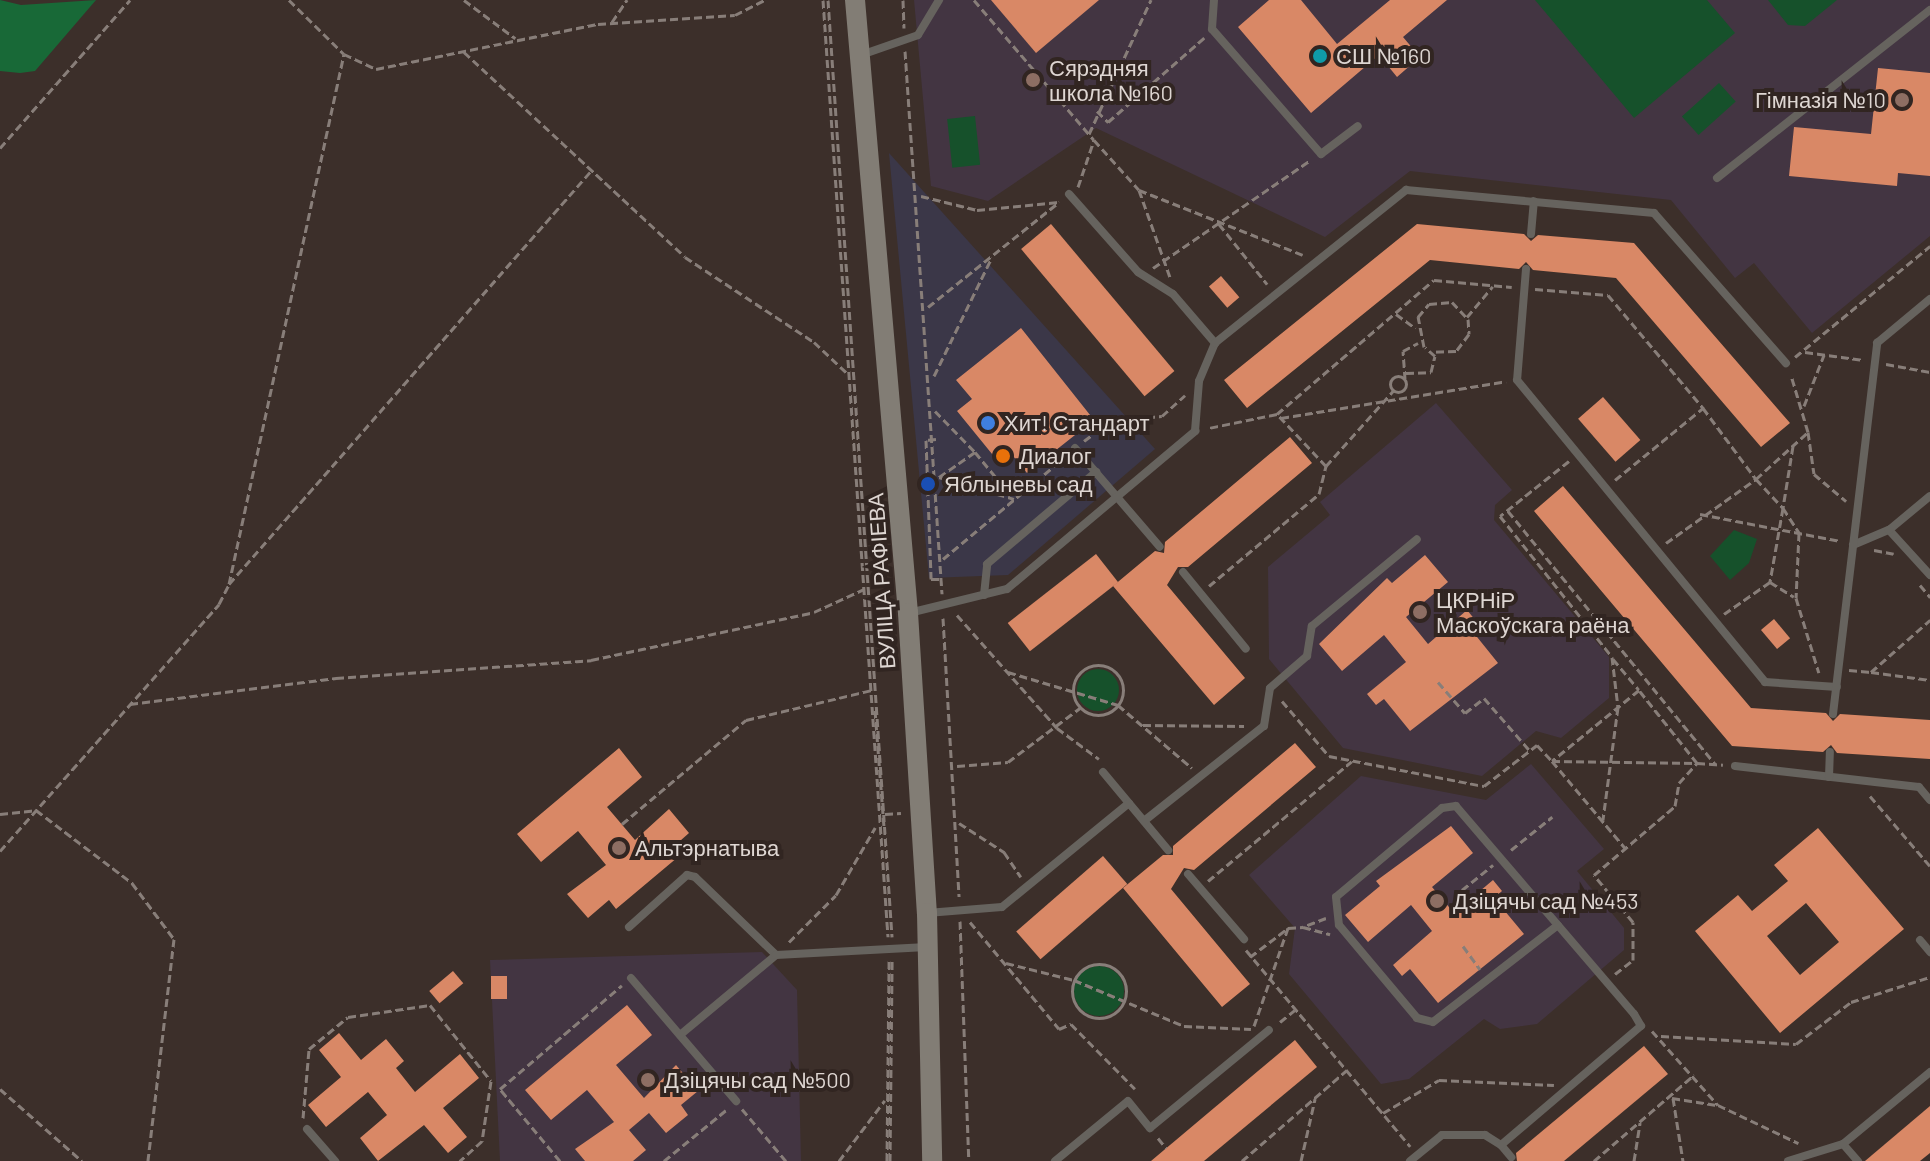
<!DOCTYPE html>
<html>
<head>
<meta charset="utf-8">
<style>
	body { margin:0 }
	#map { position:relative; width:1930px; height:1161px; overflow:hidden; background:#3c2f2a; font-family:Barlow,sans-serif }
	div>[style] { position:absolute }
	.commercial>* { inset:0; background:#3b3748 }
	.education>* { inset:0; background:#433542 }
	.green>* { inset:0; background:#16512b; transform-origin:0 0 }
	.round { border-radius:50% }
	.forest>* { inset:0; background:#186937 }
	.building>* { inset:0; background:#d98866; transform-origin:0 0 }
	.path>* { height:3px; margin-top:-1.5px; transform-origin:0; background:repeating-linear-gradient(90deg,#887e79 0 8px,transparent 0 12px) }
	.path>.ring { margin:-1.5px; padding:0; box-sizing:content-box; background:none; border:3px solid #887e79; border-radius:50% }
	.lane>* { height:8px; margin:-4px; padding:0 4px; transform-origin:4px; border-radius:4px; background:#66635e }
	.secondary>* { height:20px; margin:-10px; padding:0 10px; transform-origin:10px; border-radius:10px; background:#827d75 }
	.dots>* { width:22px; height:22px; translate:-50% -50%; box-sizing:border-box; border:4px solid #312521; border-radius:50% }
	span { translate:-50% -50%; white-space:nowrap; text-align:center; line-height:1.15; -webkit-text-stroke:8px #312521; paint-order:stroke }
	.poi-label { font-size:22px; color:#ded6d2 }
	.left { translate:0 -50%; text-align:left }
	.right { translate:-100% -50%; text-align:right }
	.street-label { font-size:22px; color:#ded6d2 }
</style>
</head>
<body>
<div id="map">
	<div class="commercial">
		<i style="clip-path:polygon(889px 153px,1155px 449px,1008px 575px,929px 578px)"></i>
	</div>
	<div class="education">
		<i style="clip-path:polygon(914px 0,1930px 0,1930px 236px,1812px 333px,1754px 263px,1735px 278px,1671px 200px,1410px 171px,1325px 237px,1096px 128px,988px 201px,931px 186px)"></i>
		<i style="clip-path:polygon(1436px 403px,1512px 490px,1495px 505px,1494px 520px,1609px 657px,1609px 698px,1561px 738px,1536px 731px,1482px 776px,1343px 748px,1269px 659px,1268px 567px,1330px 515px,1320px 502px)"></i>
		<i style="clip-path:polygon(1531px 764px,1604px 849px,1577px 871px,1624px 928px,1624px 950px,1537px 1024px,1500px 1029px,1484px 1019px,1409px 1079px,1381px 1084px,1289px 974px,1295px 928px,1249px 875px,1361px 776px,1486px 800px)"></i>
		<i style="clip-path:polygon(762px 952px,797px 990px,801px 1161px,500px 1161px,490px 960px)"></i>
	</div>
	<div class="green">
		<i style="clip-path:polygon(1535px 0,1707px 0,1735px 33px,1634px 118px)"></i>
		<i style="clip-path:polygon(1768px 0,1837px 0,1805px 26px,1788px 25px)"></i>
		<i style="left:1719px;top:83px;width:25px;height:50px;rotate:48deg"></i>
		<i style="left:975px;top:116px;width:49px;height:28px;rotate:84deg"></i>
		<i style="clip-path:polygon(1734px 530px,1757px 539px,1749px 563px,1730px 580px,1710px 556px)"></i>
		<i class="round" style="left:1077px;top:669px;width:42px;height:42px"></i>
		<i class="round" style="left:1074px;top:966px;width:50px;height:50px"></i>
	</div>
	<div class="forest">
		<i style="clip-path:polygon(0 0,21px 5px,96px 0,35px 71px,20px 73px,0 71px)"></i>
	</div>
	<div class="building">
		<i style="clip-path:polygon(991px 0,1099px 0,1036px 53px)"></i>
		<i style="clip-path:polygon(1269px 0,1301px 0,1337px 44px,1390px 0,1447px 0,1403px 37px,1420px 57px,1397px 77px,1379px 55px,1311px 113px,1238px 27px)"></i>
		<i style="clip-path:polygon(1878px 68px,1930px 73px,1930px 176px,1898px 173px,1897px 186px,1789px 176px,1794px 127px,1871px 134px)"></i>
		<i style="left:1051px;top:224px;width:192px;height:39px;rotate:50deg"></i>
		<i style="clip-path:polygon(1417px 224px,1524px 234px,1531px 241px,1538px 235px,1634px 243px,1790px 423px,1761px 447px,1616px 278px,1533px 270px,1526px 262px,1519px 269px,1430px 260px,1247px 408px,1224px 380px)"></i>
		<i style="left:1221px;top:276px;width:28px;height:16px;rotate:49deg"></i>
		<i style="clip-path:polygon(1021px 328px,1094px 420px,1027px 473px,1013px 456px,1001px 465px,957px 411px,972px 399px,956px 380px)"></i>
		<i style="left:1603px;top:397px;width:57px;height:33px;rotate:49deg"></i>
		<i style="clip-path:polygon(1290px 437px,1312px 463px,1188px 567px,1178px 567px,1167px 585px,1245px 678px,1214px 705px,1113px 586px,1155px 551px,1164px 553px,1165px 542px)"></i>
		<i style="clip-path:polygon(1563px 486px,1751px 708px,1826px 713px,1833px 721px,1840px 714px,1930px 720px,1930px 759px,1837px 753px,1831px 745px,1823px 752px,1732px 746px,1534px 511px)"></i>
		<i style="left:1096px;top:554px;width:36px;height:112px;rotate:52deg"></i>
		<i style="clip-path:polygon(1425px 555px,1448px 582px,1406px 617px,1428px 644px,1467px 610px,1476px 621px,1469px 627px,1498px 663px,1410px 731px,1384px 699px,1376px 705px,1367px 694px,1406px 662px,1384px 635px,1342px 671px,1319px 644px,1387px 578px,1392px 583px)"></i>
		<i style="left:1774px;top:619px;width:25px;height:17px;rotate:50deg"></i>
		<i style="clip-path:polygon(1295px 743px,1316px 767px,1194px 870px,1184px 868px,1171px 889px,1250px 984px,1222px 1007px,1123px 888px,1163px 855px,1173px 855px,1173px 846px)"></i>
		<i style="clip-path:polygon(619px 748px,642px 777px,607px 807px,635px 840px,669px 809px,689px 833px,671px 849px,678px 857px,616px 909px,609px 900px,588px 918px,567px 894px,606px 865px,578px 831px,541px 862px,517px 834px)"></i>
		<i style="clip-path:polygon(1451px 826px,1473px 853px,1432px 887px,1454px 913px,1493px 880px,1502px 891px,1494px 898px,1524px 934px,1438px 1003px,1410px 969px,1402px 976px,1393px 965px,1432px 931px,1411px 905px,1368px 942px,1345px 915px,1380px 886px,1376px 881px)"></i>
		<i style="clip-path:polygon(evenodd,1818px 828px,1904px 929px,1780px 1033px,1695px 931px,1738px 895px,1752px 911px,1788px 881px,1774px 865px,1818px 828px,1806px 903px,1839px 942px,1800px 975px,1767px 936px,1806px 903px)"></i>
		<i style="left:1103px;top:856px;width:37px;height:115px;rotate:49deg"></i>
		<i style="left:453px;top:971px;width:16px;height:31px;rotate:50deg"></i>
		<i style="left:491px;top:976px;width:16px;height:23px"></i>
		<i style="clip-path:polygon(627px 1005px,652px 1035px,616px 1065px,644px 1098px,676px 1065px,698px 1091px,681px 1105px,688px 1115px,666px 1133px,649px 1113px,629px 1130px,646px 1150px,633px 1161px,585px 1161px,575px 1149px,614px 1122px,587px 1090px,551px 1120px,525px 1090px)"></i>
		<i style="clip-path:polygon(339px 1033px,361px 1060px,386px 1039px,404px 1061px,396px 1068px,415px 1092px,460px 1054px,479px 1078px,443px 1108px,467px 1137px,448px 1153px,424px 1125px,378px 1161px,360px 1138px,387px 1115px,368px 1092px,326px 1127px,308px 1105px,341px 1077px,319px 1050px)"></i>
		<i style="clip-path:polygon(1295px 1040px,1317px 1067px,1204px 1161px,1151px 1161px)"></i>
		<i style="clip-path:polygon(1644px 1046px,1668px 1074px,1564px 1161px,1517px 1161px,1516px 1153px)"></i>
		<i style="clip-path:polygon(1930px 1106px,1930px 1153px,1920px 1161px,1865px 1161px)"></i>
	</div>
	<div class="path">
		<i style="left:289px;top:0;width:77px;rotate:44.5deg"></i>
		<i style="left:344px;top:54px;width:35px;rotate:25deg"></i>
		<i style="left:376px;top:69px;width:227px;rotate:-11.5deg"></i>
		<i style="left:598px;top:24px;width:137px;rotate:-3.8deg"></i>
		<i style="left:735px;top:15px;width:34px;rotate:-27deg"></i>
		<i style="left:464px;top:0;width:64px;rotate:36.7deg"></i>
		<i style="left:823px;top:0;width:939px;rotate:86.03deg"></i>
		<i style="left:828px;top:0;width:939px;rotate:86.09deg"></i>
		<i style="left:903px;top:0;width:28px;rotate:88deg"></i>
		<i style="left:974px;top:0;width:184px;rotate:49.4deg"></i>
		<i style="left:612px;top:22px;width:27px;rotate:-56deg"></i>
		<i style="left:905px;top:51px;width:544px;rotate:86.1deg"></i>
		<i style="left:464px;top:52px;width:301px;rotate:42.8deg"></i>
		<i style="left:685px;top:257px;width:154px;rotate:33.4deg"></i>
		<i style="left:814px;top:342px;width:48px;rotate:43.3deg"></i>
		<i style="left:1097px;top:111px;width:16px;rotate:45deg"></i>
		<i style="left:1108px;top:122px;width:128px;rotate:-41.2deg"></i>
		<i style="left:1089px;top:134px;width:148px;rotate:-65.2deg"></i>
		<i style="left:0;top:148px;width:197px;rotate:-48.7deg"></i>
		<i style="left:1078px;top:187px;width:50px;rotate:-71.2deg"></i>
		<i style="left:1094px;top:140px;width:67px;rotate:48deg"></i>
		<i style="left:1139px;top:190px;width:92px;rotate:70.4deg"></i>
		<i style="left:1139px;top:190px;width:176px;rotate:21.6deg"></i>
		<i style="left:921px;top:196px;width:58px;rotate:14deg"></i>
		<i style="left:977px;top:210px;width:82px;rotate:-5.6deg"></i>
		<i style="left:1219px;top:224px;width:77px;rotate:51.3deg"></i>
		<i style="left:1153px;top:268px;width:191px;rotate:-34.4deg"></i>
		<i style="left:1535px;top:289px;width:73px;rotate:4.7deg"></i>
		<i style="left:1608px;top:295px;width:148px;rotate:49.9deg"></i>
		<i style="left:928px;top:307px;width:168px;rotate:-38.7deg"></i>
		<i style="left:1396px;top:314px;width:24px;rotate:36deg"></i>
		<i style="left:1467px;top:317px;width:40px;rotate:-50deg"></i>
		<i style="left:1424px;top:347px;width:31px;rotate:-101deg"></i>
		<i style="left:1418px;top:317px;width:17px;rotate:-50deg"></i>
		<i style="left:1429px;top:304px;width:23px;rotate:-5deg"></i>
		<i style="left:1452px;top:302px;width:23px;rotate:47deg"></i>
		<i style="left:1468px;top:319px;width:15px;rotate:86deg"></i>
		<i style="left:1469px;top:334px;width:21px;rotate:127deg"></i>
		<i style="left:1456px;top:351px;width:24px;rotate:178deg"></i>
		<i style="left:1805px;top:352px;width:59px;rotate:7.9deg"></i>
		<i style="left:1795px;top:357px;width:175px;rotate:-39.4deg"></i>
		<i style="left:1886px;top:364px;width:45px;rotate:10.3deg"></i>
		<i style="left:1406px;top:373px;width:25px;rotate:-2deg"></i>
		<i style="left:1431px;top:372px;width:16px;rotate:-76deg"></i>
		<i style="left:1435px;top:356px;width:13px;rotate:-138deg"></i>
		<i class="ring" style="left:1390px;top:376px;width:13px;height:13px"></i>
		<i style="left:934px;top:376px;width:132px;rotate:-64deg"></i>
		<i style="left:1405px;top:379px;width:28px;rotate:-94deg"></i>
		<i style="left:1403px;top:351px;width:17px;rotate:-28deg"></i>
		<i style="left:1804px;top:406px;width:55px;rotate:-68.6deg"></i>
		<i style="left:935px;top:411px;width:57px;rotate:45.7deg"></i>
		<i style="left:975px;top:452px;width:44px;rotate:145.2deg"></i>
		<i style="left:939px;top:477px;width:78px;rotate:16.3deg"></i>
		<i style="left:1277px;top:414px;width:206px;rotate:-40.5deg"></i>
		<i style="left:1434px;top:280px;width:78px;rotate:5.1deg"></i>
		<i style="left:1281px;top:418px;width:228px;rotate:-9.3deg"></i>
		<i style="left:1808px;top:432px;width:42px;rotate:81.9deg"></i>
		<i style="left:1814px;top:474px;width:42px;rotate:40.2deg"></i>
		<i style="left:936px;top:439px;width:10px;rotate:174deg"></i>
		<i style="left:926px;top:440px;width:139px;rotate:87.9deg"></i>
		<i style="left:931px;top:579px;width:10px"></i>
		<i style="left:1084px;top:441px;width:34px;rotate:-37deg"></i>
		<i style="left:1111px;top:421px;width:51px;rotate:-5.6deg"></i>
		<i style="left:1162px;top:416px;width:31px;rotate:-42deg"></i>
		<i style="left:1793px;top:446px;width:63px;rotate:99.2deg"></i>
		<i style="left:1783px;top:508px;width:30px;rotate:57deg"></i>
		<i style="left:1799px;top:533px;width:65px;rotate:92.6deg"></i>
		<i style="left:1796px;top:598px;width:78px;rotate:73deg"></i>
		<i style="left:975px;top:452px;width:60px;rotate:50.4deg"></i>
		<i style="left:1569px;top:461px;width:88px;rotate:141.4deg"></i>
		<i style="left:1500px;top:516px;width:180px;rotate:51.5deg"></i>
		<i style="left:1612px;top:657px;width:50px;rotate:83.2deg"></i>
		<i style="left:1618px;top:707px;width:114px;rotate:97.6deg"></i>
		<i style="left:1326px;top:466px;width:101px;rotate:-48.2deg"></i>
		<i style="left:1615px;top:480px;width:114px;rotate:-39.3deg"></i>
		<i style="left:1703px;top:408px;width:89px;rotate:53.3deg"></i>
		<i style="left:1756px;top:479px;width:70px;rotate:-42.1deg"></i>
		<i style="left:1808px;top:432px;width:59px;rotate:-106.6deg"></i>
		<i style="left:1508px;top:511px;width:327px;rotate:50.7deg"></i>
		<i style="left:1700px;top:514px;width:143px;rotate:10.9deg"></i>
		<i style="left:1666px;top:543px;width:110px;rotate:-35.4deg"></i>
		<i style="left:1756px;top:479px;width:40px;rotate:47deg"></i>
		<i style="left:1783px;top:508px;width:75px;rotate:100deg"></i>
		<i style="left:1874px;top:550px;width:20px;rotate:11deg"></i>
		<i style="left:943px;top:559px;width:160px;rotate:-39.9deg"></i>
		<i style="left:229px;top:584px;width:548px;rotate:-48.77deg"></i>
		<i style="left:1920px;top:585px;width:16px;rotate:50deg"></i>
		<i style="left:1209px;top:586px;width:143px;rotate:-39.9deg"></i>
		<i style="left:1319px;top:494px;width:29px;rotate:-76deg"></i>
		<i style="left:1326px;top:466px;width:71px;rotate:-133.3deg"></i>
		<i style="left:1277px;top:414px;width:69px;rotate:168.4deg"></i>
		<i style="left:1724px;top:614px;width:56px;rotate:-34.8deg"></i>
		<i style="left:1770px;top:582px;width:28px;rotate:32deg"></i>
		<i style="left:957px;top:615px;width:151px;rotate:48.5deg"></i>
		<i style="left:1057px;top:728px;width:52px;rotate:36.4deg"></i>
		<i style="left:943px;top:618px;width:279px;rotate:86.7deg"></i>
		<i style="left:1613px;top:659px;width:40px;rotate:50deg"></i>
		<i class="ring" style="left:1073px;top:665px;width:47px;height:47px"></i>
		<i style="left:1849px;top:670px;width:22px;rotate:5deg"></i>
		<i style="left:1871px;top:672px;width:79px;rotate:-41.4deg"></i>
		<i style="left:1008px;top:672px;width:115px;rotate:16.7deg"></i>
		<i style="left:1118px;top:705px;width:97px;rotate:40.4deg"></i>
		<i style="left:1871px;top:672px;width:60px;rotate:7.7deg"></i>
		<i style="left:1438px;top:682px;width:41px;rotate:48.9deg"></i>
		<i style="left:1465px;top:713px;width:24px;rotate:-38deg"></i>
		<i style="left:1484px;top:698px;width:70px;rotate:49deg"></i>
		<i style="left:1282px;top:701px;width:72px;rotate:49.5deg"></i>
		<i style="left:1329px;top:756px;width:158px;rotate:11deg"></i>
		<i style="left:1484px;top:786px;width:67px;rotate:-37.7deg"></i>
		<i style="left:1537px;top:745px;width:22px;rotate:47deg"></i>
		<i style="left:1552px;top:761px;width:145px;rotate:0.8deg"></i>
		<i style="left:1697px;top:763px;width:93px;rotate:-128.5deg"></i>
		<i style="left:1639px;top:690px;width:112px;rotate:140.8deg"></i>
		<i style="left:1552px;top:761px;width:114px;rotate:50deg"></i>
		<i style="left:130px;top:704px;width:208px;rotate:-7.2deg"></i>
		<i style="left:336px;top:678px;width:256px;rotate:-4deg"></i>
		<i style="left:591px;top:660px;width:228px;rotate:-12.1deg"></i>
		<i style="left:814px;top:612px;width:55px;rotate:-24.7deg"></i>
		<i style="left:875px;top:710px;width:118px;rotate:85.6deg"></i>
		<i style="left:1143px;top:725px;width:101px;rotate:0.6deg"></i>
		<i style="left:957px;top:766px;width:51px;rotate:-4.5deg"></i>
		<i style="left:1008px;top:762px;width:90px;rotate:-36.9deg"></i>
		<i style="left:1870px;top:796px;width:92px;rotate:49.4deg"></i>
		<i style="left:0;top:814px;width:36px;rotate:-6deg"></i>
		<i style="left:36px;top:810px;width:121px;rotate:37.2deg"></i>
		<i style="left:132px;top:883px;width:70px;rotate:53.1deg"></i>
		<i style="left:174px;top:939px;width:224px;rotate:96.7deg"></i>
		<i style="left:885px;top:814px;width:16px;rotate:-4deg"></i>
		<i style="left:959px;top:823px;width:54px;rotate:32.8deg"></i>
		<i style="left:1004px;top:852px;width:30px;rotate:56deg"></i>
		<i style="left:622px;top:824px;width:162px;rotate:-40deg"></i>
		<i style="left:746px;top:720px;width:130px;rotate:-13.4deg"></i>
		<i style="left:1511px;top:850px;width:53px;rotate:-38.8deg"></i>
		<i style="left:0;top:851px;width:330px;rotate:-48.4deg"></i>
		<i style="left:219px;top:604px;width:22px;rotate:-63deg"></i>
		<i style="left:229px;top:584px;width:542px;rotate:-77.76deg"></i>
		<i style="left:1208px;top:881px;width:187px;rotate:-39.8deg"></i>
		<i style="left:1462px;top:890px;width:40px;rotate:-39deg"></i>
		<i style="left:1326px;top:918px;width:25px;rotate:159deg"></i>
		<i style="left:1303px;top:927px;width:28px;rotate:15deg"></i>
		<i style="left:960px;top:921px;width:240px;rotate:87.9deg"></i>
		<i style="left:970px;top:922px;width:139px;rotate:50.2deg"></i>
		<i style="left:1059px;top:1029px;width:13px;rotate:-23deg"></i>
		<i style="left:1071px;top:1024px;width:91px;rotate:45.4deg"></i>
		<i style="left:789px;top:942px;width:66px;rotate:-45deg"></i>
		<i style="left:836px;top:895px;width:78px;rotate:-59.8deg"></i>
		<i style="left:1463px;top:946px;width:29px;rotate:54deg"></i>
		<i style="left:1246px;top:950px;width:256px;rotate:50.1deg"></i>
		<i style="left:1250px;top:957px;width:48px;rotate:-37.3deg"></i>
		<i style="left:1006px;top:963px;width:70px;rotate:14deg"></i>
		<i style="left:1074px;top:980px;width:119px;rotate:22.7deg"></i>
		<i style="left:1184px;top:1026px;width:67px;rotate:2.6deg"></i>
		<i class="ring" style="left:1072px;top:964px;width:51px;height:51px"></i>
		<i style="left:1615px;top:974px;width:23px;rotate:-38deg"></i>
		<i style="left:1633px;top:960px;width:38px;rotate:-90deg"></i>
		<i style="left:1633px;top:922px;width:61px;rotate:-129.7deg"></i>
		<i style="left:1594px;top:875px;width:106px;rotate:-40.4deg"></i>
		<i style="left:1675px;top:806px;width:23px;rotate:-80deg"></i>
		<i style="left:1679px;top:783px;width:27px;rotate:-48deg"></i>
		<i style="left:1697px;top:763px;width:26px;rotate:4deg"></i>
		<i style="left:1280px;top:1022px;width:19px;rotate:-39deg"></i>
		<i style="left:1254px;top:1026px;width:104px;rotate:-70.9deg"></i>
		<i style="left:1288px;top:928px;width:15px;rotate:-4deg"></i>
		<i style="left:1652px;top:1031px;width:99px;rotate:48.3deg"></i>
		<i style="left:1718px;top:1105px;width:89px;rotate:25.4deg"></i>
		<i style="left:1661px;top:1036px;width:135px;rotate:3.4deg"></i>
		<i style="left:1796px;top:1044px;width:69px;rotate:-37.4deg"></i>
		<i style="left:1851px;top:1002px;width:83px;rotate:-17.6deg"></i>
		<i style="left:0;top:1089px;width:109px;rotate:41.3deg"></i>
		<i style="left:1672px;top:1098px;width:45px;rotate:9deg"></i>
		<i style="left:1673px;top:1098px;width:64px;rotate:81deg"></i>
		<i style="left:742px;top:1109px;width:68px;rotate:49.8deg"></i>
		<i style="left:1383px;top:1113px;width:65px;rotate:-30.5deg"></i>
		<i style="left:1439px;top:1080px;width:115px;rotate:2.5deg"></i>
		<i style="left:303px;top:1118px;width:69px;rotate:-85deg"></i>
		<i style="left:309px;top:1049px;width:50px;rotate:-39.4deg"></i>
		<i style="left:348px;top:1017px;width:83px;rotate:-8.3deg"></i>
		<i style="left:430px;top:1005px;width:97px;rotate:51.2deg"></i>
		<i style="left:491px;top:1081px;width:61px;rotate:98.5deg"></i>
		<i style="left:482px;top:1141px;width:30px;rotate:138deg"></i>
		<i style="left:1158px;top:1138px;width:13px;rotate:51deg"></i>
		<i style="left:560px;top:1161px;width:94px;rotate:-129.8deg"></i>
		<i style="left:500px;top:1089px;width:160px;rotate:-40.4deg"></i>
		<i style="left:664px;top:1161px;width:80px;rotate:-39.4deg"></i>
		<i style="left:839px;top:1161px;width:76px;rotate:-53deg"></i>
		<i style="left:887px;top:1161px;width:200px;rotate:-89.4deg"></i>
		<i style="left:890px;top:1161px;width:200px;rotate:-89.4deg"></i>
		<i style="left:1242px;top:1161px;width:139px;rotate:-40.9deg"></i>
		<i style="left:1301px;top:1161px;width:64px;rotate:-77.3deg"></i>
		<i style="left:1594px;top:1161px;width:132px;rotate:-40.7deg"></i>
		<i style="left:1634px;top:1161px;width:39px;rotate:-81deg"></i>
	</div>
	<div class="lane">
		<i style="left:1214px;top:0;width:29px;rotate:94deg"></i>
		<i style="left:1212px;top:29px;width:166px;rotate:48.9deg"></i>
		<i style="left:1321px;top:154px;width:46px;rotate:-37.1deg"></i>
		<i style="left:861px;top:55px;width:60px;rotate:-19.3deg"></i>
		<i style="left:918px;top:35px;width:41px;rotate:-59deg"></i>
		<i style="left:1717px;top:178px;width:271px;rotate:-38.3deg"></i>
		<i style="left:1069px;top:194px;width:104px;rotate:48.5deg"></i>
		<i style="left:1138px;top:272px;width:41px;rotate:32.2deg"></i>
		<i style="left:1173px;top:294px;width:65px;rotate:49.4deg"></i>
		<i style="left:1531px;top:234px;width:33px;rotate:-85deg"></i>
		<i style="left:1526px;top:269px;width:111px;rotate:94.6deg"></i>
		<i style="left:1517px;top:380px;width:391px;rotate:50.6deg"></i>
		<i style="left:1765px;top:682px;width:72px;rotate:4deg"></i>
		<i style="left:1075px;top:448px;width:130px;rotate:49.4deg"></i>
		<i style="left:1889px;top:530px;width:61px;rotate:47.7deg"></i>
		<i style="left:1853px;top:545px;width:39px;rotate:-23deg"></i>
		<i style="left:1889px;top:530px;width:53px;rotate:-39.7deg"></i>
		<i style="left:1183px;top:572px;width:99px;rotate:50.7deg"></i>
		<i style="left:984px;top:595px;width:31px;rotate:-84deg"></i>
		<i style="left:987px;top:564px;width:143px;rotate:-40.2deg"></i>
		<i style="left:909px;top:613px;width:101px;rotate:-13.8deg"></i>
		<i style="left:1007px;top:589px;width:246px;rotate:-40deg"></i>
		<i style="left:1195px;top:431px;width:50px;rotate:-85.4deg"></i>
		<i style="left:1199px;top:381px;width:41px;rotate:-67.2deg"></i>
		<i style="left:1215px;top:343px;width:245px;rotate:-38.7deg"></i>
		<i style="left:1406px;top:190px;width:249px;rotate:5.3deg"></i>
		<i style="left:1654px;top:213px;width:200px;rotate:48.7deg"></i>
		<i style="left:1833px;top:714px;width:374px;rotate:-83.2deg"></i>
		<i style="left:1877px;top:343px;width:69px;rotate:-39.7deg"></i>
		<i style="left:1735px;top:766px;width:185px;rotate:6.5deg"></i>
		<i style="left:1919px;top:787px;width:17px;rotate:50deg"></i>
		<i style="left:1103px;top:772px;width:102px;rotate:50.2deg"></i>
		<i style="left:1829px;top:777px;width:25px;rotate:-88deg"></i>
		<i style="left:1144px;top:821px;width:153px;rotate:-38.4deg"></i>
		<i style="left:1264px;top:726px;width:38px;rotate:-81deg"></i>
		<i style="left:1270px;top:688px;width:49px;rotate:-40.9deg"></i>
		<i style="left:1307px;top:656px;width:30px;rotate:-81deg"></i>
		<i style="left:1312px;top:626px;width:136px;rotate:-39.6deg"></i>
		<i style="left:1188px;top:874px;width:86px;rotate:49.3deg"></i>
		<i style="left:927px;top:913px;width:75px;rotate:-4.6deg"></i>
		<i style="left:1002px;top:907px;width:164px;rotate:-39.3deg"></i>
		<i style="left:629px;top:927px;width:78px;rotate:-41.9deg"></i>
		<i style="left:687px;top:875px;width:8px;rotate:14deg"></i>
		<i style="left:695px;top:877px;width:112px;rotate:43.9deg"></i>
		<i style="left:1920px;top:940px;width:16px;rotate:50deg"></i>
		<i style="left:631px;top:978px;width:162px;rotate:49.5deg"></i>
		<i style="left:680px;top:1035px;width:125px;rotate:-39.8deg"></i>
		<i style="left:776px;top:955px;width:151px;rotate:-3deg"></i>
		<i style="left:307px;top:1129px;width:43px;rotate:48.8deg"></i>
		<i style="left:1843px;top:1144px;width:23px;rotate:49deg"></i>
		<i style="left:1501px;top:1145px;width:16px;rotate:50deg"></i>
		<i style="left:1055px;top:1161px;width:94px;rotate:-39.4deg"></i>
		<i style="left:1128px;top:1101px;width:35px;rotate:51deg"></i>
		<i style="left:1150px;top:1128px;width:154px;rotate:-39.5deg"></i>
		<i style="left:1410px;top:1161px;width:41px;rotate:-39.1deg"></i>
		<i style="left:1442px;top:1135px;width:43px"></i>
		<i style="left:1485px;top:1135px;width:19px;rotate:32deg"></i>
		<i style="left:1501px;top:1145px;width:184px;rotate:-40.4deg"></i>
		<i style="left:1641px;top:1026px;width:14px;rotate:-120deg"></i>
		<i style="left:1634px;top:1014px;width:274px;rotate:-130.6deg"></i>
		<i style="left:1456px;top:806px;width:14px;rotate:172deg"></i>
		<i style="left:1442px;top:808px;width:138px;rotate:140deg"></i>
		<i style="left:1336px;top:897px;width:28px;rotate:84deg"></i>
		<i style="left:1339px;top:925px;width:121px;rotate:50deg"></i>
		<i style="left:1417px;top:1018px;width:16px;rotate:14deg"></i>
		<i style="left:1433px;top:1022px;width:158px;rotate:-37.8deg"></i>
		<i style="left:1788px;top:1161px;width:58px;rotate:-17.2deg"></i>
		<i style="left:1843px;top:1144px;width:113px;rotate:-39.6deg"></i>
	</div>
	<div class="secondary">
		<i style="left:855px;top:0;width:615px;rotate:85.06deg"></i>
		<i style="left:908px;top:613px;width:301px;rotate:86.4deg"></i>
		<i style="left:927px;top:913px;width:248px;rotate:88.8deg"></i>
	</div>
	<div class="dots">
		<i style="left:1320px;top:56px;background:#0f9aa8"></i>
		<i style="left:1033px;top:80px;background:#8d6e63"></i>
		<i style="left:1902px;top:100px;background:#8d6e63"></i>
		<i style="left:988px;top:423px;background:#3f7fe0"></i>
		<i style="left:1003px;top:456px;background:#e8710a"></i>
		<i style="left:928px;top:484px;background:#1a4fb4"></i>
		<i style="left:1420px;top:612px;background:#8d6e63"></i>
		<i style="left:619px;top:848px;background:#8d6e63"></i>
		<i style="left:1437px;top:901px;background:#8d6e63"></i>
		<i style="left:648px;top:1080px;background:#8d6e63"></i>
	</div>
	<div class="poi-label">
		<span class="left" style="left:1336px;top:56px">СШ №160</span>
		<span class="left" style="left:1049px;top:80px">Сярэдняя<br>школа №160</span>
		<span class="right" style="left:1886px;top:100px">Гімназія №10</span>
		<span class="left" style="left:1004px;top:423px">Хит! Стандарт</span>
		<span class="left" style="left:1019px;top:456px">Диалог</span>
		<span class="left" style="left:944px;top:484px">Яблыневы сад</span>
		<span class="left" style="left:1436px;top:612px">ЦКРНіР<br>Маскоўскага раёна</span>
		<span class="left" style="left:635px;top:848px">Альтэрнатыва</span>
		<span class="left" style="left:1453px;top:901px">Дзіцячы сад №453</span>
		<span class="left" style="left:664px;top:1080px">Дзіцячы сад №500</span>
	</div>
	<div class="street-label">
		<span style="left:881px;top:581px;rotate:-94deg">ВУЛІЦА РАФІЕВА</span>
	</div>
</div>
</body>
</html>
